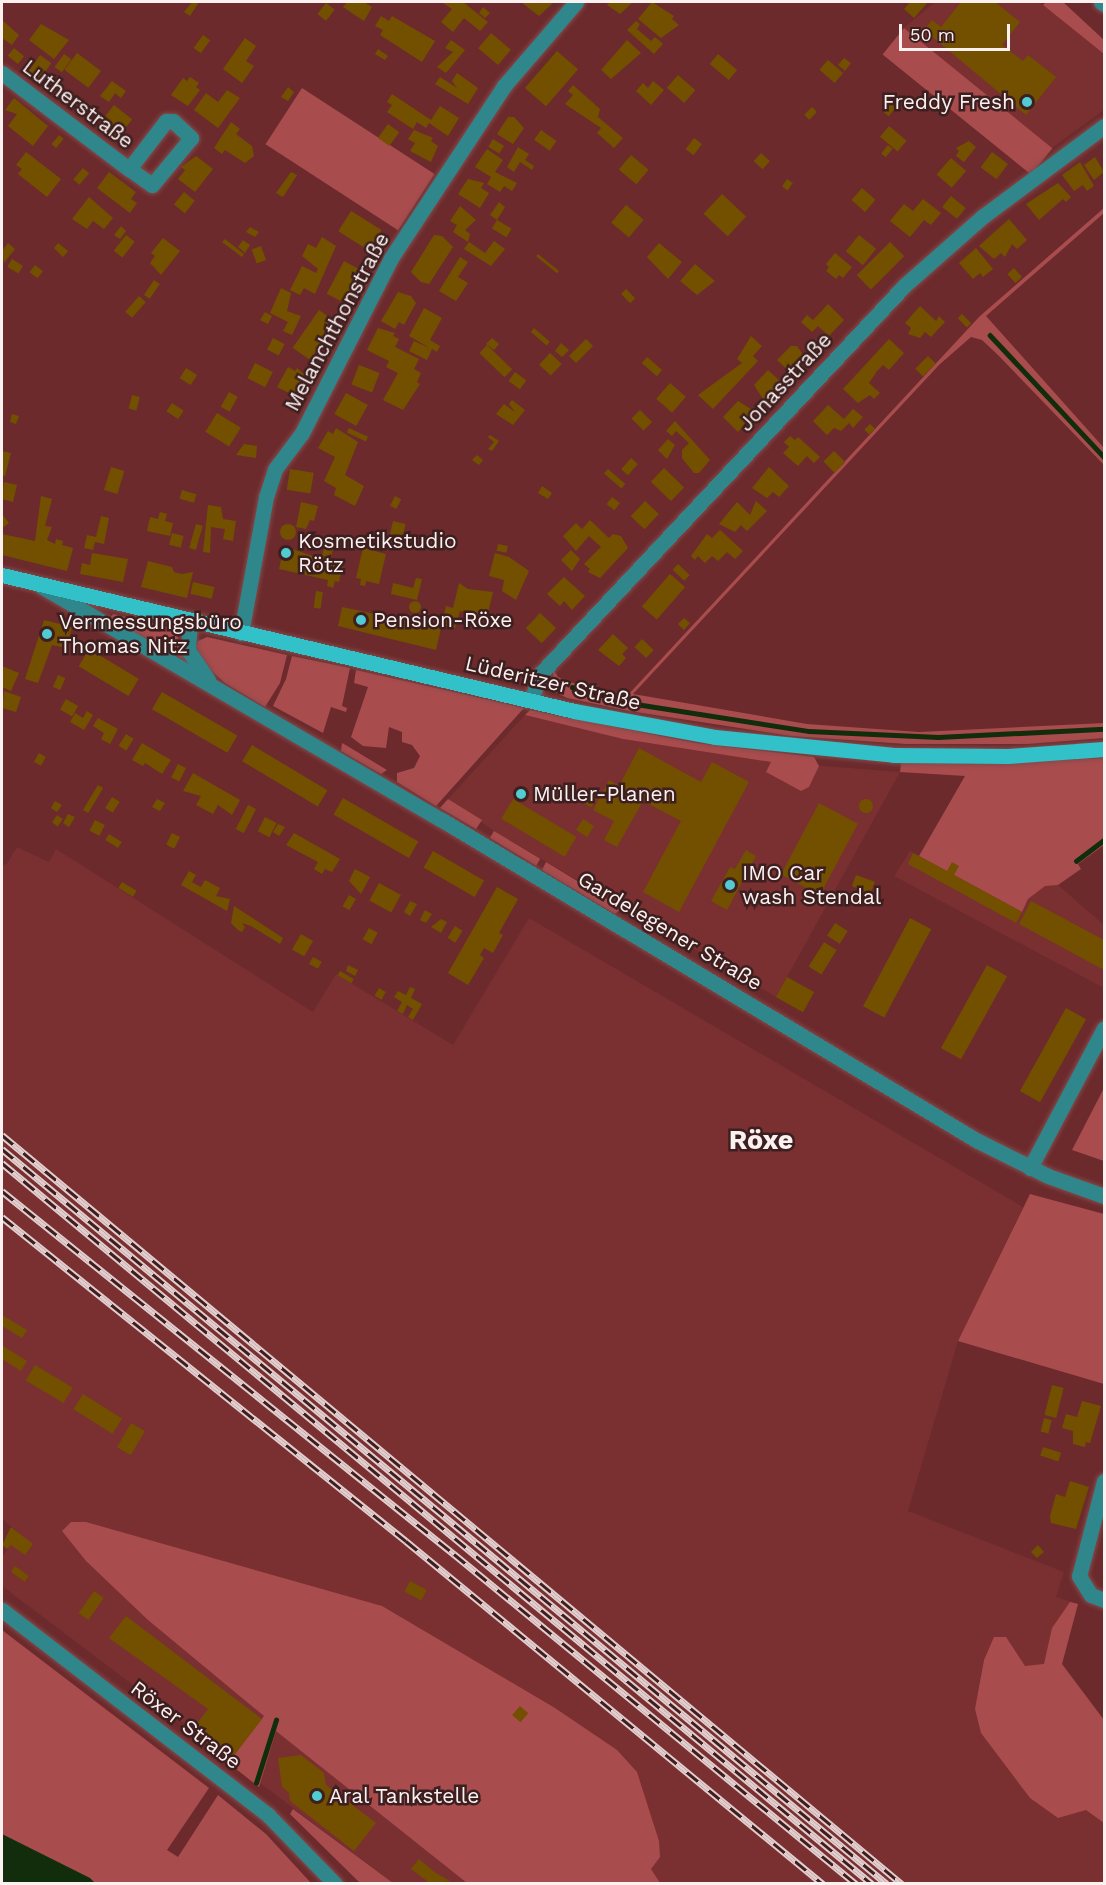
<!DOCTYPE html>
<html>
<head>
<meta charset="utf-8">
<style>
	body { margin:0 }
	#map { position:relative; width:1106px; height:1885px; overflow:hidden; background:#6c2a2c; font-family:"Work Sans",sans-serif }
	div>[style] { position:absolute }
	.built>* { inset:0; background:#7a2f31 }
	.green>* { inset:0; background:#a94c4e; transform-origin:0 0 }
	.water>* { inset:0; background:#112d0c }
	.stream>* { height:4.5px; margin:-2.25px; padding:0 2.25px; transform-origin:2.25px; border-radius:2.25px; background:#112d0c }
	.building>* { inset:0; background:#725000; transform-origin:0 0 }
	.round { border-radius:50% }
	.roads { filter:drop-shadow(0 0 2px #834a4b) drop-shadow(0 0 2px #834a4b) }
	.minor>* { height:15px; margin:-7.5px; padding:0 7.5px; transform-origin:7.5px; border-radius:7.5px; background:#2f868b }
	.major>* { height:15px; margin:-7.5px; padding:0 7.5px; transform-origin:7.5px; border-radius:7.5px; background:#32c0c9 }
	.rail>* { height:7px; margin-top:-3.5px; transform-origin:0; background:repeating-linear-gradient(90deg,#3d1f1f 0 14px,#e1cece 0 28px); box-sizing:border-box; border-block:2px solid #e1cece }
	.dots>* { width:16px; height:16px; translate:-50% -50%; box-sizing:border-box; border:3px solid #3d1f1f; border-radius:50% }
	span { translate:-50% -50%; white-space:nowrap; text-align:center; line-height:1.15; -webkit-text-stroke:5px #3d1f1f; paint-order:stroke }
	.poi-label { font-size:21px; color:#faf1f0 }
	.right { translate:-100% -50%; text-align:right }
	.left { translate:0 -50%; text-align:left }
	.street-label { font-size:21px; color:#faf1f0 }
	.district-label { font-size:27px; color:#faf1f0; font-weight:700 }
	.frame { position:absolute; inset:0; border:3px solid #faf1f0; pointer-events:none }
	.scale { position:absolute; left:899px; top:24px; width:111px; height:27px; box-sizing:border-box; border:3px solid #faf1f0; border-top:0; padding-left:8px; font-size:18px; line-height:21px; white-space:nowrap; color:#faf1f0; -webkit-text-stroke:4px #3d1f1f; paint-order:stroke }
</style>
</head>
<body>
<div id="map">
	<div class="built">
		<i style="clip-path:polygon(935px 2px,1039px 2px,1104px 54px,1104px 110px,1052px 148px,904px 28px)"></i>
		<i style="clip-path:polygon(525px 715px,623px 739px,772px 762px,900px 772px,776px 997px,494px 831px,448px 799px)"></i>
		<i style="clip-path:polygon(17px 847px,49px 862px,56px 849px,313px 1012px,336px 974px,453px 1045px,529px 918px,1023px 1207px,958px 1341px,908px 1511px,1064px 1572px,1056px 1597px,1078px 1604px,1062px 1664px,1104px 1761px,1104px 1883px,393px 1883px,260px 1783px,276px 1730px,262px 1719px,231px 1759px,2px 1586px,2px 1557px,19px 1533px,2px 1519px,2px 864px,6px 865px)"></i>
		<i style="clip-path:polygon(910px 851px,1022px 911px,1028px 899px,1045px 885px,1058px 885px,1104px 925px,1104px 988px,894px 876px)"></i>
	</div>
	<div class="green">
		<i style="clip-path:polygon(1046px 2px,1063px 2px,1104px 40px,1104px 54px,1043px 5px)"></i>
		<i style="left:904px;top:28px;width:191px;height:34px;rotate:39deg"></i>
		<i style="left:302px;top:88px;width:158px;height:67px;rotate:33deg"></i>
		<i style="clip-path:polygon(1104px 208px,1104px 213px,986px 316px,1104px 448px,1104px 465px,999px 356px,982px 340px,971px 337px,939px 365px,633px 694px,807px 724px,919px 732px,1104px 723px,1104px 738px,1028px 744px,906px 744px,791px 736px,629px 711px,567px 698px,553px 691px,553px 669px,558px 677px,576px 684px,626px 697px,980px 316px)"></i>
		<i style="clip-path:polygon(113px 614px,166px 626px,178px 637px,185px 660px,109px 620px)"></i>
		<i style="clip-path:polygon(207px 637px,287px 655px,280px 683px,265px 707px,225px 683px,207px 667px,196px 647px,198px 641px)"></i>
		<i style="clip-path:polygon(292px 656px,350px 668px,342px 706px,347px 708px,346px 712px,331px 707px,323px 733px,273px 706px,286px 679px)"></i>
		<i style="clip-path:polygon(356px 670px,458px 693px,524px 708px,436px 806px,397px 782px,397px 773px,414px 768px,420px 756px,412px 745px,402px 742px,402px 732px,389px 727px,386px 748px,363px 746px,351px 737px,368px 687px,354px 683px)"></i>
		<i style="clip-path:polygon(530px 710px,696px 743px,814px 757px,819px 766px,809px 787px,801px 791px,766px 772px,771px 762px,623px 739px,525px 715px)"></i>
		<i style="clip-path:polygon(342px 743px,349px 747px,387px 770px,381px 774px,341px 751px)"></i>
		<i style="clip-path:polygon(1104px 758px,1104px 845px,1078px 864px,1081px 869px,1058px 885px,1045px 886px,1028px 899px,1022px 912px,919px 856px,965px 776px,900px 772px,901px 763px,979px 764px)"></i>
		<i style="clip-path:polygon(448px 799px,482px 820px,476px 829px,440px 808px)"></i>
		<i style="left:494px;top:831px;width:54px;height:8px;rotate:31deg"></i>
		<i style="clip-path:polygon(546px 862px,569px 876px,622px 908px,615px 914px,542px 870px)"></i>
		<i style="clip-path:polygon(1104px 1088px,1104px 1161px,1072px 1150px)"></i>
		<i style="clip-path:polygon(1030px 1194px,1104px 1214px,1104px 1384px,958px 1341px)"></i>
		<i style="clip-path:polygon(71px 1522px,86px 1522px,382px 1606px,555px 1708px,617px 1750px,637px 1772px,659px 1841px,660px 1857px,651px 1869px,660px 1883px,467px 1883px,276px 1731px,259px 1787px,236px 1769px,231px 1759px,264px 1716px,148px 1620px,86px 1561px,62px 1531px)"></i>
		<i style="clip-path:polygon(1070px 1602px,1078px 1604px,1062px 1664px,1104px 1720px,1104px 1823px,1086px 1810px,1058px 1818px,1030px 1798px,981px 1733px,975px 1709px,984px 1660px,994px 1637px,1006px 1637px,1025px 1666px,1044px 1664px,1052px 1628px)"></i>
		<i style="clip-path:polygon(2px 1630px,209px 1788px,167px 1850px,178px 1857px,218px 1795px,266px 1834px,311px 1883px,2px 1883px)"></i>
		<i style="clip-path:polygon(293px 1809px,393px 1883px,360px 1883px,290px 1814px)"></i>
	</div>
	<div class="water">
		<i style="clip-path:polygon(2px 1834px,90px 1878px,95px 1883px,2px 1883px)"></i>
	</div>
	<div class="stream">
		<i style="left:990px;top:335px;width:167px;rotate:46.9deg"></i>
		<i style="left:572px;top:687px;width:66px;rotate:14.9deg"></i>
		<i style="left:636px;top:704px;width:175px;rotate:8.9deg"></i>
		<i style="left:809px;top:731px;width:129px;rotate:2.7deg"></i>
		<i style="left:938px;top:737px;width:166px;rotate:-2.8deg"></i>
		<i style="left:1076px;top:861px;width:35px;rotate:-37deg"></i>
		<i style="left:256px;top:1783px;width:66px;rotate:-72.4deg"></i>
	</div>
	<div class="building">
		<i style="clip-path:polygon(192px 2px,199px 2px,190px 16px,184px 12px)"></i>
		<i style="clip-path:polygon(347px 2px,364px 2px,372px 7px,364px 21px,343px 7px)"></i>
		<i style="clip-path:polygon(442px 2px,463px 2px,488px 22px,480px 31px,464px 18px,453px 32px,441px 22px,452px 9px)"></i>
		<i style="clip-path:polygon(521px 2px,551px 2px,552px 4px,539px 16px)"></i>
		<i style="clip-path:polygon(610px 2px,633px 2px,620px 14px,607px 5px)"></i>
		<i style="clip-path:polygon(652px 2px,674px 16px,672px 19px,679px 25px,661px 38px,638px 19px)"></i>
		<i style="clip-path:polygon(910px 2px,928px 2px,914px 18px,904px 9px)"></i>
		<i style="clip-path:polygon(961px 2px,995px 2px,1020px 22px,1002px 45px,1023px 61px,1028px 55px,1056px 77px,1026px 115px,924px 30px,932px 20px,941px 27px)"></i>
		<i style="left:326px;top:3px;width:11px;height:14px;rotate:38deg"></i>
		<i style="clip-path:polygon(483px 7px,490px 13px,485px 18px,479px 13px)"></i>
		<i style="clip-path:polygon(381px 16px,389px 21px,392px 16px,435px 41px,422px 62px,380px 35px,383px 30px,375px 26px)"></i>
		<i style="clip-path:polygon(2px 20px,19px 35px,12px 45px,2px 38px)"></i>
		<i style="clip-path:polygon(636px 21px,640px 24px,637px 29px,651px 41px,655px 37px,663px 44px,654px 54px,627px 30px)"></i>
		<i style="clip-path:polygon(41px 24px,69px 40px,54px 59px,29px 40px)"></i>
		<i style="left:491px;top:33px;width:26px;height:20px;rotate:40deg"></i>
		<i style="left:203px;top:35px;width:9px;height:16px;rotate:36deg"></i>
		<i style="clip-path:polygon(245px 38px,256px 46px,246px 61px,254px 66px,242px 83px,223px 69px)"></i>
		<i style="clip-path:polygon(451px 40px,465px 50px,446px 73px,437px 67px,453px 52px,445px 48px)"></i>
		<i style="clip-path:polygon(627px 40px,641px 53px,611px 79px,601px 70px)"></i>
		<i style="left:14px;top:48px;width:13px;height:10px;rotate:39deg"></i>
		<i style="clip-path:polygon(378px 49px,388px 56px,385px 60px,375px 54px)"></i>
		<i style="left:557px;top:51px;width:28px;height:49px;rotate:41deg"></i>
		<i style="left:77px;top:53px;width:30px;height:21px;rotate:37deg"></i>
		<i style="left:64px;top:54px;width:9px;height:16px;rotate:36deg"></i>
		<i style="left:718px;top:54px;width:25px;height:13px;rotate:40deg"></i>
		<i style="left:40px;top:55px;width:14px;height:24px;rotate:36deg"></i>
		<i style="clip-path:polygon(844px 58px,851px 63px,845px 71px,838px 65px)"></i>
		<i style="left:828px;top:60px;width:20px;height:13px;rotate:41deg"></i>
		<i style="clip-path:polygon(457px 73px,478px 88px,468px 104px,435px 84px,440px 77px,457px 88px,452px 81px)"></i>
		<i style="left:678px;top:75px;width:23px;height:17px;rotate:41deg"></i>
		<i style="clip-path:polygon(190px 77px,199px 83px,196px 87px,200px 90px,188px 106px,171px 95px,183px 78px,187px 81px)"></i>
		<i style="clip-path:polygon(112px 81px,126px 91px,121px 98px,115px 93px,109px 102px,100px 96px)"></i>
		<i style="clip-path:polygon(653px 81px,664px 90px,651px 105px,636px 91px,643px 83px,648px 88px)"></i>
		<i style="clip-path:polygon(573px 85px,600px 109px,598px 117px,623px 138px,614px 148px,597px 133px,601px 128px,565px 104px,573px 95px,568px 91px)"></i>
		<i style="clip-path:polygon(288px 87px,294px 92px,288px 101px,281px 97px)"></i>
		<i style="clip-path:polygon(227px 90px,240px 98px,218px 128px,194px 110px,206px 93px,218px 102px)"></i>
		<i style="clip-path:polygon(392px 94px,431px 120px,440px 106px,459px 118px,448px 136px,429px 123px,426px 128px,417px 122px,413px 129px,387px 112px,392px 105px,387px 102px)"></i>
		<i style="clip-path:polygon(14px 98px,48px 126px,33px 146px,8px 126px,17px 114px,5px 110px)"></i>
		<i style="left:891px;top:104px;width:6px;height:11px;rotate:39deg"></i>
		<i style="left:114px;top:105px;width:23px;height:29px;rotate:38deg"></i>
		<i style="left:812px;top:107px;width:7px;height:11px;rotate:45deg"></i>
		<i style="clip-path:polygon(508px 117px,514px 117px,524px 128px,513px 144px,497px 134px)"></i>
		<i style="clip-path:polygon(231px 122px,240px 129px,236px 134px,252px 146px,254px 156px,245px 163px,225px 150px,222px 154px,214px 148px)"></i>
		<i style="left:388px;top:124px;width:14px;height:17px;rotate:36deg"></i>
		<i style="left:889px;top:126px;width:23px;height:14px;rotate:40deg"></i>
		<i style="clip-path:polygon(414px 130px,433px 138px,431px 141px,438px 146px,431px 162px,410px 151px,415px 143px,408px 139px)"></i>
		<i style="left:541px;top:130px;width:19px;height:12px;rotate:35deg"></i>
		<i style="left:59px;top:135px;width:6px;height:12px;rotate:39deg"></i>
		<i style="left:694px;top:138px;width:10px;height:14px;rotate:37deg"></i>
		<i style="left:493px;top:139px;width:13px;height:9px;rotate:32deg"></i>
		<i style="clip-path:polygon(969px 141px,976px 147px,964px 162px,956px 156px,959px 151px,956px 148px)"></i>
		<i style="left:888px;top:145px;width:6px;height:11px;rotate:39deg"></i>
		<i style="clip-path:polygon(518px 147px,529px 154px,525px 160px,534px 166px,532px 170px,520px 162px,514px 172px,507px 167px)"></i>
		<i style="clip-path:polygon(487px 149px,503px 160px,495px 172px,517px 183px,512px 191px,504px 186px,500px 192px,487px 184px,491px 177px,475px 167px)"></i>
		<i style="clip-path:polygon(26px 152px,61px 179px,47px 197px,18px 174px,22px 169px,16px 165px)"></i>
		<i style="left:992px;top:152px;width:20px;height:19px;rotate:37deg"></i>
		<i style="left:761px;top:153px;width:12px;height:11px;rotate:42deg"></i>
		<i style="left:631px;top:155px;width:23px;height:19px;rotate:40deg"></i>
		<i style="clip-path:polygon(196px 156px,213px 169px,195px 192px,178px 179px,185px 170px,181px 167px)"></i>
		<i style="clip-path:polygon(1095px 157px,1104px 172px,1094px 180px,1084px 165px)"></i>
		<i style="left:951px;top:158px;width:20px;height:22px;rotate:41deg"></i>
		<i style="clip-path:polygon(1080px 162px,1094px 186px,1087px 191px,1083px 185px,1074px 191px,1062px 175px)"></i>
		<i style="left:83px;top:168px;width:8px;height:15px;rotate:40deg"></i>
		<i style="clip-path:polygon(109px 172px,136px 192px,131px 199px,137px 203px,130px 213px,97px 188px)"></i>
		<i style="clip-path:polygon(291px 172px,297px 175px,283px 197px,276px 193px)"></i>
		<i style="clip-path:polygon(468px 179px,484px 183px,481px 188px,489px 193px,480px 208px,458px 194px)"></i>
		<i style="left:787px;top:179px;width:7px;height:9px;rotate:34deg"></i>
		<i style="clip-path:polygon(1058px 183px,1071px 197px,1066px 202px,1063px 199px,1039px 220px,1026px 204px)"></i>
		<i style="left:862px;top:188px;width:18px;height:16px;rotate:41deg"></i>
		<i style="left:184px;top:192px;width:14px;height:16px;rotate:39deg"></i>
		<i style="left:722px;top:194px;width:33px;height:27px;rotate:43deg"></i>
		<i style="left:951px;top:196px;width:19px;height:14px;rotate:39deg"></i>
		<i style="clip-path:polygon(89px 197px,113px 218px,104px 229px,93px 221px,87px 229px,72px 219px)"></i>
		<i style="clip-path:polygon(923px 199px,941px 213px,931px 225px,924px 220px,910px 237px,890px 221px,904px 204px,913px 211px)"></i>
		<i style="clip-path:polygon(499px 202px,505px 207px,497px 220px,490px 215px)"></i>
		<i style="left:626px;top:205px;width:23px;height:23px;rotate:40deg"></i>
		<i style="clip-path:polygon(460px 206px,476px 220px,465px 230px,470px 234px,468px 242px,453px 232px,457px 225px,450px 221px)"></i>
		<i style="left:351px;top:211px;width:36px;height:24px;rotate:32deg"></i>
		<i style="clip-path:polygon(1009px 219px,1027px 240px,1017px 249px,1012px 244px,1005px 257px,1001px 253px,994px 259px,979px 246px)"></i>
		<i style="left:497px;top:220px;width:17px;height:10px;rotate:31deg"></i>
		<i style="clip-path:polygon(121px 226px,126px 231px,120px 239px,114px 235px)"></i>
		<i style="clip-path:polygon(250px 227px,259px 232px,255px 237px,246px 232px)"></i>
		<i style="left:126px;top:235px;width:11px;height:20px;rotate:38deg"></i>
		<i style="clip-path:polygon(434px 235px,442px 236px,453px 247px,429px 284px,421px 282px,411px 272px)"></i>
		<i style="left:859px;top:235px;width:22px;height:21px;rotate:39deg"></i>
		<i style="clip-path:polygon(322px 237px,336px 246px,315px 294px,304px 288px,300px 295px,290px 290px,302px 266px,316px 273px,318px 269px,302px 256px,308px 244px,316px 248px)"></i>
		<i style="clip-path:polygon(163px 238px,180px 251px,161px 275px,150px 263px,155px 256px,151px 253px)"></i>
		<i style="clip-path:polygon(225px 239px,244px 254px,242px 257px,222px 242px)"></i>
		<i style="clip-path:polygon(243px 240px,250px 245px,245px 253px,238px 247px)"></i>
		<i style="clip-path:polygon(494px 241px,505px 249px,491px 266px,464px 249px,469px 242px,485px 253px)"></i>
		<i style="left:890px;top:242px;width:20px;height:47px;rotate:45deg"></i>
		<i style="clip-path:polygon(8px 243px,15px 249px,4px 263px,2px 251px)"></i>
		<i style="clip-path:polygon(58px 243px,68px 251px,63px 257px,54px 248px)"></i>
		<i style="clip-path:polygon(659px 243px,682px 262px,668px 279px,647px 257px)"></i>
		<i style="left:261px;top:246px;width:15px;height:10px;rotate:70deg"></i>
		<i style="clip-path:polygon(976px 248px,993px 269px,983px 277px,980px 273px,973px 279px,959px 263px)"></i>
		<i style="clip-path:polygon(835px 253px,852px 267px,843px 278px,839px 275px,836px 279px,826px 271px,829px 267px,826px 264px)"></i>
		<i style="left:538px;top:254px;width:27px;height:3px;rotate:39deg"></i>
		<i style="clip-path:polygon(460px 257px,468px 262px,458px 277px,468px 283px,456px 301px,439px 291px)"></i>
		<i style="left:12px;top:259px;width:13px;height:9px;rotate:32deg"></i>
		<i style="left:344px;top:261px;width:19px;height:37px;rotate:28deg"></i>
		<i style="clip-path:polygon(695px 264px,715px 281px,697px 295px,680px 281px)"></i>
		<i style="left:35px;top:265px;width:10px;height:9px;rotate:37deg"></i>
		<i style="left:1014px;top:268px;width:12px;height:9px;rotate:48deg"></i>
		<i style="left:154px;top:280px;width:7px;height:18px;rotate:34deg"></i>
		<i style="clip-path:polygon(281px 288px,291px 293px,287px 311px,301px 316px,292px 335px,283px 331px,288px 322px,270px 313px)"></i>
		<i style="left:626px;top:289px;width:13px;height:7px;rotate:45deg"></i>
		<i style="clip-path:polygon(398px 292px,411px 296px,416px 303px,404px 325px,399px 322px,395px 329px,381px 321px)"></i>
		<i style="left:139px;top:296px;width:9px;height:21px;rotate:41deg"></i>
		<i style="clip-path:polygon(828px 304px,844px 320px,829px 336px,818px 326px,812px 332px,801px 322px,807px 315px,813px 320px)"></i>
		<i style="clip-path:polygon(920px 306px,936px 321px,939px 316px,945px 322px,931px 337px,925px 332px,920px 338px,908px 334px,911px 328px,905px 323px)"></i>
		<i style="clip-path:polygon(424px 308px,442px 318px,430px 340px,440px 346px,437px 352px,432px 349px,427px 360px,409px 351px,414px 341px,430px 348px,409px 336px)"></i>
		<i style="left:319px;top:310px;width:21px;height:46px;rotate:35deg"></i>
		<i style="clip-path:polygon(265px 312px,272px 316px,268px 324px,260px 320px)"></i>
		<i style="left:962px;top:314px;width:13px;height:6px;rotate:45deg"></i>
		<i style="clip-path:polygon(378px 328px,395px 333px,393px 336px,399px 339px,395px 347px,419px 359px,414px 369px,421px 373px,417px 382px,420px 384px,403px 410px,383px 400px,398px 373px,386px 367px,389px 361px,367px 350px)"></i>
		<i style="left:534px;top:328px;width:21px;height:5px;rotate:41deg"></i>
		<i style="clip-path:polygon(751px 336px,762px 346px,753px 356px,758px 361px,713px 409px,698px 395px,742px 363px,737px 359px)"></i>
		<i style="left:273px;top:338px;width:13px;height:13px;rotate:27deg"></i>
		<i style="clip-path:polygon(492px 338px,499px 344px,494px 350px,486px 344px)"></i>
		<i style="left:586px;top:339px;width:10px;height:24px;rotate:45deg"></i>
		<i style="clip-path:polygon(889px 339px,904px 353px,889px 370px,883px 365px,877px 371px,869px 383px,880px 393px,874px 399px,870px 395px,858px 403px,843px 389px)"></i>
		<i style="clip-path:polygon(561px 343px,569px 350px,562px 357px,555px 351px)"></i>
		<i style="left:487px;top:345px;width:35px;height:11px;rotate:44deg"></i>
		<i style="clip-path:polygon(791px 346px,797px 346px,806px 359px,792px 374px,777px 360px)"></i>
		<i style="left:550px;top:353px;width:16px;height:16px;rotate:43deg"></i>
		<i style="left:928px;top:356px;width:11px;height:18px;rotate:45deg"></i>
		<i style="left:647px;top:357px;width:20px;height:8px;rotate:41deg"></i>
		<i style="left:255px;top:363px;width:20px;height:17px;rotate:27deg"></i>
		<i style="left:359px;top:365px;width:22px;height:21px;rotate:21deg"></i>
		<i style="clip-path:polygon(288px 367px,295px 371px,297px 368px,307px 377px,297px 397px,277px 387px)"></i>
		<i style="left:186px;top:368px;width:13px;height:12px;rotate:32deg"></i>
		<i style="clip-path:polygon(768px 370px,783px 384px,768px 399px,763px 399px,754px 385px)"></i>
		<i style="left:515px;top:372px;width:14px;height:11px;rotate:36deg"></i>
		<i style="left:670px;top:383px;width:21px;height:21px;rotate:41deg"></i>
		<i style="left:229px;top:392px;width:10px;height:17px;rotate:29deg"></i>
		<i style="left:346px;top:393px;width:25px;height:24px;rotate:29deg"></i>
		<i style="left:132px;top:395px;width:8px;height:14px;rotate:14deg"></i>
		<i style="clip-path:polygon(512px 400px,525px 410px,513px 425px,496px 414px,504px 404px,515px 412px,509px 404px)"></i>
		<i style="clip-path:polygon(738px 401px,751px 409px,753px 415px,738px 432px,723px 417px)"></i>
		<i style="left:172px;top:403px;width:14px;height:10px;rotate:34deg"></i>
		<i style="clip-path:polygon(828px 405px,844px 419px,853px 409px,863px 417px,853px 428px,849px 423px,841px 431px,834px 428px,827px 435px,813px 421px)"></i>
		<i style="left:640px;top:410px;width:17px;height:12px;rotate:45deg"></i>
		<i style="left:217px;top:413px;width:28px;height:22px;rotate:32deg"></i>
		<i style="clip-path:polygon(12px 414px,19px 416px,16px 424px,10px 422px)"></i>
		<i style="clip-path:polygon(675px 421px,710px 460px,699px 473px,694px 473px,682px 458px,682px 450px,689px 443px,676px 431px,672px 436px,666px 431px)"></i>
		<i style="left:870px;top:424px;width:7px;height:8px;rotate:45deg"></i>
		<i style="clip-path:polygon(336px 428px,358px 442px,345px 475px,364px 486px,355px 506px,334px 495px,336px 488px,324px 481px,335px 457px,318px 448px,328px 431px,333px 434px)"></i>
		<i style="left:349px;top:428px;width:21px;height:5px;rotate:25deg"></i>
		<i style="clip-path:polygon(490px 435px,499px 441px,492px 451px,488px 449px,494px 442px,488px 437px)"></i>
		<i style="clip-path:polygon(790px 436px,795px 440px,798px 437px,820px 457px,814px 463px,807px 456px,798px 466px,783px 453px,789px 447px,784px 442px)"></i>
		<i style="clip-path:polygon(668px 439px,675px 445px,667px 459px,658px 450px)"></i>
		<i style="clip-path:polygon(244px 444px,257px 446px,256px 458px,236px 455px)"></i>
		<i style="clip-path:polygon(2px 451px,11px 453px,5px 476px,2px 475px)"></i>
		<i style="left:834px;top:451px;width:16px;height:15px;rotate:45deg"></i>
		<i style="clip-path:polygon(477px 455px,483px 460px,479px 465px,472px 460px)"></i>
		<i style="left:631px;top:458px;width:9px;height:15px;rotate:41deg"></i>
		<i style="left:111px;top:467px;width:14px;height:24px;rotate:17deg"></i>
		<i style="clip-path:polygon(769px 467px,789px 486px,779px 497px,773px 492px,767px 498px,752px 488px)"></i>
		<i style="left:664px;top:468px;width:28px;height:19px;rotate:44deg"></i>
		<i style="left:290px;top:469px;width:24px;height:21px;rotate:9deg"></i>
		<i style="left:608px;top:469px;width:23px;height:6px;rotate:41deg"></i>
		<i style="clip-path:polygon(4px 482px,17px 485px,13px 502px,2px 499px)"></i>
		<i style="clip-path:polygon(542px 486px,552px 493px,548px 499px,538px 493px)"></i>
		<i style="left:182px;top:490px;width:15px;height:9px;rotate:16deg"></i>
		<i style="clip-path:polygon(41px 496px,52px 499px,45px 526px,52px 527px,47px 540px,55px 544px,56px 539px,63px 541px,62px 545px,73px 548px,67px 571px,2px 555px,2px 534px,35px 541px)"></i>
		<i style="left:395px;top:496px;width:7px;height:11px;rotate:27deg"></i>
		<i style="left:612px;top:497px;width:10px;height:9px;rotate:37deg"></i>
		<i style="left:645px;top:501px;width:19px;height:21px;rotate:43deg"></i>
		<i style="clip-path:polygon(756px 501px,767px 511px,747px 531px,741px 525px,735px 532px,719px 524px,737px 502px,750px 515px)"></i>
		<i style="clip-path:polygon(301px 502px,318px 506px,314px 521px,310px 520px,306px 529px,296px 527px)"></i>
		<i style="clip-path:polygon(208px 505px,221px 507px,223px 519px,236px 521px,233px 541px,223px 539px,225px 529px,211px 527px,210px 553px,203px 552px)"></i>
		<i style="clip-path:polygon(160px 512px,167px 514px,165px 521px,173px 523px,170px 536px,147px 531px,150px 517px,158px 519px)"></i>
		<i style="clip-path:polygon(2px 514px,9px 523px,2px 528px)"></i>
		<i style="clip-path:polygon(101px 516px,109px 518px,104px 544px,95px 542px,93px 550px,84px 548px,87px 535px,96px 537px)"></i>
		<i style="clip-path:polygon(590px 520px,609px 538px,613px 534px,621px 536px,628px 548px,600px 578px,588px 572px,590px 569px,584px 564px,601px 547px,589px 536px,576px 551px,563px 536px,576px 523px,582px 529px)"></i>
		<i style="left:393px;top:521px;width:13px;height:24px;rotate:13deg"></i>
		<i class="round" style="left:280px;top:524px;width:16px;height:16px"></i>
		<i style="left:196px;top:524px;width:7px;height:25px;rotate:16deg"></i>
		<i style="clip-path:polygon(720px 530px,743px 551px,735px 559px,727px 552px,718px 561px,712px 556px,705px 563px,698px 556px,695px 560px,691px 556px,707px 534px,712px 538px)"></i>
		<i style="left:172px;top:533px;width:12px;height:12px;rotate:14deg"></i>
		<i style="clip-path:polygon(327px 538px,335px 540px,330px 561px,343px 564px,339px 582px,335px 581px,333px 588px,327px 586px,328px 580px,279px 569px,284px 546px,321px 559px)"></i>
		<i style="clip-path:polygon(435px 538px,442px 540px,440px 547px,433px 546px)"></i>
		<i style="left:498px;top:544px;width:10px;height:7px;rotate:11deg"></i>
		<i style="clip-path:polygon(363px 548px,386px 554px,379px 584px,366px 581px,365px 586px,360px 585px,361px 579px,356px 578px)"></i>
		<i style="clip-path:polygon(571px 550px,580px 559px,572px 571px,561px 560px)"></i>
		<i style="clip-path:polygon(92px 553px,128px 559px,123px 582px,80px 574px,82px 563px,90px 565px)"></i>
		<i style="clip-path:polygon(495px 553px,509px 557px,529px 571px,516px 600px,502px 591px,504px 580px,489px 576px)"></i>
		<i style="clip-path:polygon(148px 561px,172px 567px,174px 572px,182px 574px,193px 572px,187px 598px,141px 587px)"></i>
		<i style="left:678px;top:564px;width:16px;height:8px;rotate:43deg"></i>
		<i style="left:670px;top:574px;width:20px;height:43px;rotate:41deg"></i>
		<i style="clip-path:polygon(564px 577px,585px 596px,572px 610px,564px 601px,560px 606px,547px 594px)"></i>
		<i style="clip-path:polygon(416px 578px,422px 579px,417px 600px,391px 594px,393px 583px,413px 588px)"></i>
		<i style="left:193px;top:582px;width:22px;height:12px;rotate:13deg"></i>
		<i style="clip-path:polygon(459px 583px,468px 589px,493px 592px,487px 617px,460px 611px,455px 628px,442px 625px,446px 606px,453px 608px)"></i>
		<i style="left:316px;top:591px;width:7px;height:17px;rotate:8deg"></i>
		<i class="round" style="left:409px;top:601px;width:12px;height:12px"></i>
		<i style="clip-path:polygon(342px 607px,441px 628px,436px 650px,338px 626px)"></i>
		<i style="left:540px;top:613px;width:22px;height:21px;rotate:43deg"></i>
		<i style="clip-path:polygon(684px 618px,690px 623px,684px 630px,678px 624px)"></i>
		<i style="clip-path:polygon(44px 620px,72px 627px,67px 648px,52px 645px,38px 683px,25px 679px)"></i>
		<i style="clip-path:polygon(613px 634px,628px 648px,622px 654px,626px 658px,619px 666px,598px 650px)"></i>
		<i style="left:642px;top:639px;width:16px;height:11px;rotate:43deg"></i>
		<i style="left:89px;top:649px;width:58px;height:20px;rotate:31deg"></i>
		<i style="clip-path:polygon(2px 666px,19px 673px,11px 691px,2px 687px)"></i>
		<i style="left:58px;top:675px;width:8px;height:13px;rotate:23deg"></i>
		<i style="clip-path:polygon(4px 691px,21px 697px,16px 712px,2px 708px)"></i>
		<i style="left:162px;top:692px;width:87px;height:20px;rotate:30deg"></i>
		<i style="left:66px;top:699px;width:14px;height:12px;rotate:30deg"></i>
		<i style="clip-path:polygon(87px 711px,93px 715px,84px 730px,70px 722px,75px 713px,83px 718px)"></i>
		<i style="clip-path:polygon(98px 718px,118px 729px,110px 744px,101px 739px,104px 733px,93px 726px)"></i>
		<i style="left:126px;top:734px;width:9px;height:14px;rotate:32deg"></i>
		<i style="clip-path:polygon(142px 743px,171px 760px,162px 774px,145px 763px,143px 766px,132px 760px)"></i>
		<i style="left:252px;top:745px;width:88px;height:19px;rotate:31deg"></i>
		<i style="clip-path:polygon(639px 748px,701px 782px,712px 762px,749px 782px,679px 912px,643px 892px,681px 821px,643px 801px,617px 847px,604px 840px,614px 821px,593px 810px,609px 780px,619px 786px)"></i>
		<i style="left:39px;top:753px;width:8px;height:10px;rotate:30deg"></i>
		<i style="left:178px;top:764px;width:9px;height:15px;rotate:27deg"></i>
		<i style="clip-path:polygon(193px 773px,240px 800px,232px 815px,218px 805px,213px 814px,196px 805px,201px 796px,183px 791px)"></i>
		<i style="left:98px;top:785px;width:6px;height:29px;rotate:31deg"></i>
		<i style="left:593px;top:789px;width:7px;height:17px;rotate:27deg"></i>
		<i style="left:112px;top:797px;width:9px;height:13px;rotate:32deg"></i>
		<i style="left:343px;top:798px;width:87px;height:19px;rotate:30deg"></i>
		<i class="round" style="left:859px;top:799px;width:14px;height:14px"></i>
		<i style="clip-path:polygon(157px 799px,165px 803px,160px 811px,152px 807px)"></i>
		<i style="left:513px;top:799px;width:74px;height:23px;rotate:31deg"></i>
		<i style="clip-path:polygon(55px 801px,62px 805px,57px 812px,51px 808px)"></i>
		<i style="left:819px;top:803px;width:44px;height:81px;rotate:28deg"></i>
		<i style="left:248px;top:805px;width:9px;height:27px;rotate:27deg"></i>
		<i style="clip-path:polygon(68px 814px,75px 817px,69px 827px,63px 823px)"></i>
		<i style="left:57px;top:815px;width:7px;height:9px;rotate:34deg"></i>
		<i style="left:265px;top:817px;width:13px;height:16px;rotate:27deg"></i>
		<i style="left:583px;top:819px;width:13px;height:13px;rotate:32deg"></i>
		<i style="left:95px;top:820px;width:11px;height:12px;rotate:27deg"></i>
		<i style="clip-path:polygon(278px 824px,285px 827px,279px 836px,273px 832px)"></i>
		<i style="left:172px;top:833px;width:9px;height:13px;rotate:27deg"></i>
		<i style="clip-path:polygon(294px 833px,340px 859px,332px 872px,325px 869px,322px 874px,314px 869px,318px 862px,286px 845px)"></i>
		<i style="left:109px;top:834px;width:15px;height:7px;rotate:32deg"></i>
		<i style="clip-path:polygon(746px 850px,756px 856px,727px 910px,711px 901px,730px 867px,735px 869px)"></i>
		<i style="left:433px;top:851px;width:59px;height:19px;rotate:30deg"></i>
		<i style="clip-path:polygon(913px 853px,947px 871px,952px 862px,959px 866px,954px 875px,1022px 912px,1016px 923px,908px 864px)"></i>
		<i style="clip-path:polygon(355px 869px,370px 877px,361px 894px,349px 881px)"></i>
		<i style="clip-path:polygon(189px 871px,196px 875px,192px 882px,201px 887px,205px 880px,220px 888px,216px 896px,230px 899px,227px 911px,181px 885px)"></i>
		<i style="left:856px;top:875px;width:20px;height:12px;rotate:20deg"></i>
		<i style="left:122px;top:882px;width:17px;height:7px;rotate:31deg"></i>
		<i style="left:379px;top:883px;width:25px;height:20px;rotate:29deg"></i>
		<i style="clip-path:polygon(497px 887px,518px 899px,499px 933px,503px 935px,493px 953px,484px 948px,480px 955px,484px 958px,468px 985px,448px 973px)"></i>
		<i style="left:349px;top:895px;width:8px;height:13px;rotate:30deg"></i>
		<i style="clip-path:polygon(410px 901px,417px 904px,410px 916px,404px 912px)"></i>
		<i style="clip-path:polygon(1031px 901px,1104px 940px,1104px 970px,1019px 924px)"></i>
		<i style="clip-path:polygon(234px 906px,283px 938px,280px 944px,251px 926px,242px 923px,245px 927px,242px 932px,238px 930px,231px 923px)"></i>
		<i style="clip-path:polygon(425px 910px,432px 914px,426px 923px,420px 920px)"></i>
		<i style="left:910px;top:918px;width:24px;height:100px;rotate:28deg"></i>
		<i style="clip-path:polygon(441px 919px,447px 922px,441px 933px,431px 927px)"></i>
		<i style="left:835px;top:923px;width:15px;height:15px;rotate:32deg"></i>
		<i style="left:455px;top:926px;width:9px;height:14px;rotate:32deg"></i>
		<i style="left:369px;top:928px;width:10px;height:13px;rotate:29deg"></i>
		<i style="left:301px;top:934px;width:14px;height:18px;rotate:30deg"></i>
		<i style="left:824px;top:942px;width:15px;height:29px;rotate:32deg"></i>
		<i style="left:313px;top:957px;width:10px;height:8px;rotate:29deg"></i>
		<i style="clip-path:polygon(348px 965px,358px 970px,355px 976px,346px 971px)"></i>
		<i style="left:987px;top:965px;width:23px;height:95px;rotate:29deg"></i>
		<i style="left:340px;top:971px;width:16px;height:5px;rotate:30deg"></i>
		<i style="left:787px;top:977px;width:31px;height:23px;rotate:29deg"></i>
		<i style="clip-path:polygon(410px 987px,415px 989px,411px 998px,422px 1004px,413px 1020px,408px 1017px,413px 1009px,407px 1005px,403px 1014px,397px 1011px,402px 1002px,394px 997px,398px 991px,406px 995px)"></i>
		<i style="left:379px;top:988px;width:8px;height:9px;rotate:30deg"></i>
		<i style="left:1066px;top:1008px;width:23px;height:95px;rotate:29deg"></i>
		<i style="clip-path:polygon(2px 1315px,27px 1330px,22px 1338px,2px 1326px)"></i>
		<i style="clip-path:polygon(3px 1346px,27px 1361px,21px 1371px,2px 1359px)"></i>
		<i style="left:35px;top:1365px;width:44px;height:18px;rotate:31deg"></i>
		<i style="left:1052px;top:1385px;width:12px;height:31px;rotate:14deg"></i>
		<i style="left:83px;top:1394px;width:46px;height:18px;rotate:32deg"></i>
		<i style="clip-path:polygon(1082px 1401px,1101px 1406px,1090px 1443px,1086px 1442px,1085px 1447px,1073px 1444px,1073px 1431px,1062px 1428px,1066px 1414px,1077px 1417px)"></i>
		<i style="left:1044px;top:1418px;width:8px;height:14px;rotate:14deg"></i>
		<i style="left:131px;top:1423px;width:16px;height:28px;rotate:30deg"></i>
		<i style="left:1043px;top:1447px;width:19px;height:9px;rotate:18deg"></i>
		<i style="clip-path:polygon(1070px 1481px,1089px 1487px,1076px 1529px,1051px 1523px,1050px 1516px,1056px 1494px,1065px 1497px)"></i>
		<i style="clip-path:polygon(11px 1527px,33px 1544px,25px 1555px,11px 1545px,7px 1549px,2px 1545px)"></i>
		<i style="clip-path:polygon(1038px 1545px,1044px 1552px,1037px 1558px,1031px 1552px)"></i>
		<i style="left:15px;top:1566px;width:17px;height:7px;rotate:36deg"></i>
		<i style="left:410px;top:1581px;width:19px;height:12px;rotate:28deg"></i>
		<i style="left:94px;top:1591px;width:12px;height:27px;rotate:35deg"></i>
		<i style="clip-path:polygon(126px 1616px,262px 1719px,231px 1759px,192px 1730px,208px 1709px,109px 1638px)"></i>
		<i style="left:520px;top:1706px;width:11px;height:12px;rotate:41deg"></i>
		<i style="clip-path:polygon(301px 1755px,324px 1773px,326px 1785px,376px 1823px,354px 1851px,290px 1801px,289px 1793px,282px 1787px,278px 1758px)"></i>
		<i style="clip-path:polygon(419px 1859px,436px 1873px,450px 1881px,431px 1884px,411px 1869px)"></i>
	</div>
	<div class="roads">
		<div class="minor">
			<i style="left:1101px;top:2px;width:4px;rotate:34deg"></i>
			<i style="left:2px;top:73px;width:159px;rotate:37.1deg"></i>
			<i style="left:166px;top:121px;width:7px"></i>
			<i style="left:173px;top:121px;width:25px;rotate:43deg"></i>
			<i style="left:191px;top:138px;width:61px;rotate:129.7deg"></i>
			<i style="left:152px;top:185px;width:28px;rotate:-145deg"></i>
			<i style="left:129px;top:169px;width:61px;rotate:-52.4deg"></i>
			<i style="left:41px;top:586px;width:464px;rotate:30.3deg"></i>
			<i style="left:442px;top:820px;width:623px;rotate:30.93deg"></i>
			<i style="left:976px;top:1140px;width:80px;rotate:26.6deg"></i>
			<i style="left:1048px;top:1176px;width:59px;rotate:19.7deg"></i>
			<i style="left:190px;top:621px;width:29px;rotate:94deg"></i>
			<i style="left:188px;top:650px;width:36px;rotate:56deg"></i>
			<i style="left:241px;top:633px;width:138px;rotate:-79.6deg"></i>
			<i style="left:266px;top:497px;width:29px;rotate:-72deg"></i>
			<i style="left:275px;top:469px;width:45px;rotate:-53.1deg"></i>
			<i style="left:302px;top:433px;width:196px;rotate:-63deg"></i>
			<i style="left:391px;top:258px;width:206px;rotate:-56.7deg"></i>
			<i style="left:504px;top:86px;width:111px;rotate:-49.4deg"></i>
			<i style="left:531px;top:700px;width:29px;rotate:-70deg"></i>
			<i style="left:541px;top:673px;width:532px;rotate:-46.83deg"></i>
			<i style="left:905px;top:285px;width:103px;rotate:-41.4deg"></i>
			<i style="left:982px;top:217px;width:152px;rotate:-36.7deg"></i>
			<i style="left:1030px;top:1168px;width:158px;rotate:-62.1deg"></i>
			<i style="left:1104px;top:1481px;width:98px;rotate:104.7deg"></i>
			<i style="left:1079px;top:1576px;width:22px;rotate:58deg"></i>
			<i style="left:1091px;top:1595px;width:14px;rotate:21deg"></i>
			<i style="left:2px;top:1610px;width:336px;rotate:37.6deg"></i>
			<i style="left:268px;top:1815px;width:96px;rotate:45.8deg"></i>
		</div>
		<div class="major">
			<i style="left:2px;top:575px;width:588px;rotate:13.37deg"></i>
			<i style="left:574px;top:711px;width:143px;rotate:10.4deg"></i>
			<i style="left:715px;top:737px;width:180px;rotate:5.7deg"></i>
			<i style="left:894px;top:755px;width:114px;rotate:0.5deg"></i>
			<i style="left:1008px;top:756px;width:96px;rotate:-4.2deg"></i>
		</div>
	</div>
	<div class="rail">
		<i style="left:2px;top:1135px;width:1171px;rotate:39.77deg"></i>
		<i style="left:2px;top:1149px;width:1150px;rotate:39.71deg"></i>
		<i style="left:2px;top:1163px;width:1130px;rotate:39.65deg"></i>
		<i style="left:2px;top:1191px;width:580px;rotate:38.77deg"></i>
		<i style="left:454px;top:1554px;width:520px;rotate:39.38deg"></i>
		<i style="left:2px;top:1217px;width:518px;rotate:38.73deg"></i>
		<i style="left:406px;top:1541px;width:540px;rotate:39.44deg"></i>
	</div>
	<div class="dots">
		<i style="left:1027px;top:102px;background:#51ccd3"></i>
		<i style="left:286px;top:553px;background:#51ccd3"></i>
		<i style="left:361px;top:620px;background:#51ccd3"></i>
		<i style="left:47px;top:634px;background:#51ccd3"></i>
		<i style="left:521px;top:794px;background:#51ccd3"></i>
		<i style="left:730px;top:885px;background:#51ccd3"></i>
		<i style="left:317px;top:1796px;background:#51ccd3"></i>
	</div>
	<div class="poi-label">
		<span class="right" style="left:1015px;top:102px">Freddy Fresh</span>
		<span class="left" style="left:298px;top:553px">Kosmetikstudio<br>Rötz</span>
		<span class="left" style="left:373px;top:620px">Pension-Röxe</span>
		<span class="left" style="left:59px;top:634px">Vermessungsbüro<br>Thomas Nitz</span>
		<span class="left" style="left:533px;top:794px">Müller-Planen</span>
		<span class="left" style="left:742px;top:885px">IMO Car<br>wash Stendal</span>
		<span class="left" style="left:329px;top:1796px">Aral Tankstelle</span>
	</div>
	<div class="street-label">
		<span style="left:78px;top:104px;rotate:37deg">Lutherstraße</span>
		<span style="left:337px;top:322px;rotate:-62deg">Melanchthonstraße</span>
		<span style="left:785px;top:382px;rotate:-47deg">Jonasstraße</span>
		<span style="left:553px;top:683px;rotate:13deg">Lüderitzer Straße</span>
		<span style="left:670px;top:931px;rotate:31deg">Gardelegener Straße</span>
		<span style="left:186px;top:1725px;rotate:37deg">Röxer Straße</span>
	</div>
	<div class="district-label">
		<span style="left:761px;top:1141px">Röxe</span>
	</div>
	<div class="frame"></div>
	<div class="scale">50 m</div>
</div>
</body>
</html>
